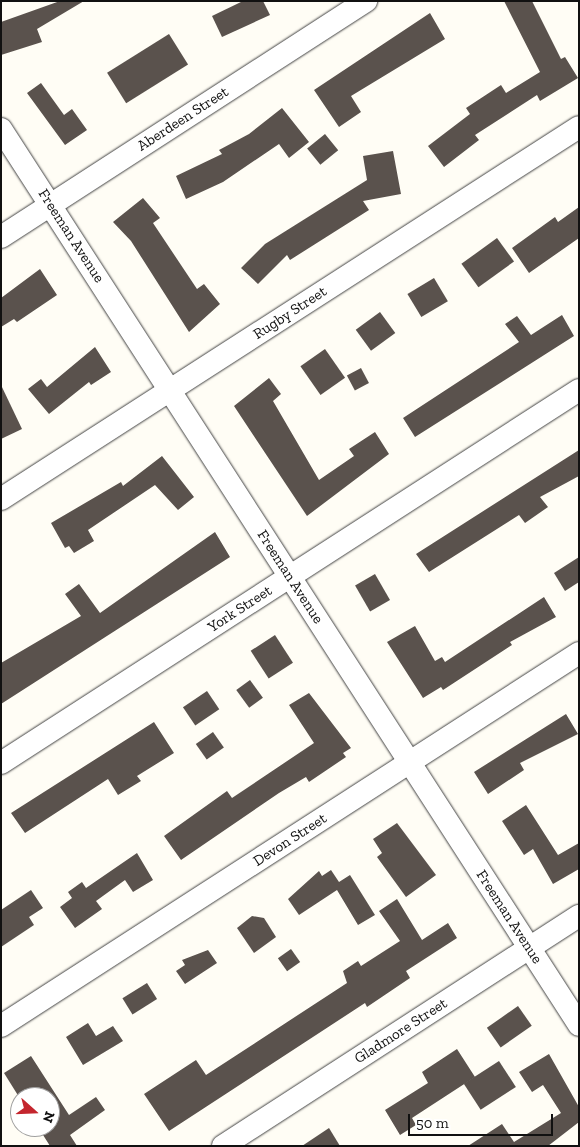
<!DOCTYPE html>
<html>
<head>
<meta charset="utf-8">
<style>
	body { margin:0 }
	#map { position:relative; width:580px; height:1147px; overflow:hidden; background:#fffdf5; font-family:"Zilla Slab",serif }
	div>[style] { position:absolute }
	.building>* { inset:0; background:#5a524d; transform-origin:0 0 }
	.roads { filter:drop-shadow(0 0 1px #444) drop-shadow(0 0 1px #444) }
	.street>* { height:22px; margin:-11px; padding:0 11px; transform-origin:11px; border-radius:11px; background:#fff }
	span { translate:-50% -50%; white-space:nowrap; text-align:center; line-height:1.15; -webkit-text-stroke:5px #fff; paint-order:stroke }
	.street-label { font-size:15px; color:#111 }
	.frame { position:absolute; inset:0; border:2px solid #111; pointer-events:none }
	.north { position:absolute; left:10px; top:1087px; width:50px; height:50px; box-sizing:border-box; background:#fff; border:1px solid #a0a0a0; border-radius:50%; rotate:110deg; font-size:14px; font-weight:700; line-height:20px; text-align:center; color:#111 }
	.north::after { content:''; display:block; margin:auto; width:18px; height:22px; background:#c4262e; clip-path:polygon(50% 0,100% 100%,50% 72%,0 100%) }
	.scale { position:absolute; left:408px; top:1114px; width:145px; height:22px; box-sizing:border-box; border:2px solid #111; border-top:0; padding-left:6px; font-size:15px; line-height:18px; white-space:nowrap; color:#111; -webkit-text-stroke:4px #fff; paint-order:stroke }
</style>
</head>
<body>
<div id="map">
	<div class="building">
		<i style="clip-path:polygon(60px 1px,84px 1px,37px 29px,42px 42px,1px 55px,1px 22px)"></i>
		<i style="clip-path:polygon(243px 1px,263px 1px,270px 15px,222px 37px,212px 16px)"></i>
		<i style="clip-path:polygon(504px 1px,532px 1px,561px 59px,565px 57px,578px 78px,540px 101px,537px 95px,475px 135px,479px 140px,444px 167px,428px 146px,470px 114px,466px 108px,501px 85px,506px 93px,540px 72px)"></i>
		<i style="clip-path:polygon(430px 13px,445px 39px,351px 96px,361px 112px,339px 127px,314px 90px)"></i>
		<i style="left:169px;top:34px;width:36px;height:73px;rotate:58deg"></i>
		<i style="clip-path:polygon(41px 83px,64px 115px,72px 109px,87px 130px,65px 145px,27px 93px)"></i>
		<i style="clip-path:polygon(282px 108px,309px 142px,289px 158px,279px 144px,223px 182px,186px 199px,176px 176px,222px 154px,219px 150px,249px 134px)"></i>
		<i style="left:325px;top:134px;width:21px;height:23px;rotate:51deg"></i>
		<i style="clip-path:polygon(393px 151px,401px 194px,363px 201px,369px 210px,290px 260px,287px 255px,258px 284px,241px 268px,265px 244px,367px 180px,363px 156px)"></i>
		<i style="clip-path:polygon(143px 198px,160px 218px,153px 223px,197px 289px,204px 284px,220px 304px,189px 332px,131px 241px,113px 222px)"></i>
		<i style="clip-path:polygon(579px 207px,579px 238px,529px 273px,512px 248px,555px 217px,558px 222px)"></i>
		<i style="left:497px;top:238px;width:29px;height:44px;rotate:54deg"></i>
		<i style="clip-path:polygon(40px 269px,57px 295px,17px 322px,14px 319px,1px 327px,1px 298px)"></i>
		<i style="left:434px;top:278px;width:27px;height:31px;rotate:59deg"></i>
		<i style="left:380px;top:312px;width:26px;height:30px;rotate:54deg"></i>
		<i style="clip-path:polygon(562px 315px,574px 336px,415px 437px,403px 418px,519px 342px,505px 324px,517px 316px,531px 335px)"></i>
		<i style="clip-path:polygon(95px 347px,111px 372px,91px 385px,89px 382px,49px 414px,28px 389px,41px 379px,47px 387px)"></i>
		<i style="left:325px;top:349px;width:35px;height:30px;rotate:55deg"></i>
		<i style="left:361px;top:368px;width:17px;height:16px;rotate:62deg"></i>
		<i style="clip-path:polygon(269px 378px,281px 394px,273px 401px,319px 480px,354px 456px,349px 449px,375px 432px,389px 454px,307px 516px,234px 406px)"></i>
		<i style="clip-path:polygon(1px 385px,22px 429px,1px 439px)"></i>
		<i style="clip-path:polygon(579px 450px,579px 476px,540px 497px,548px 507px,525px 523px,519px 515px,429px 572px,416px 554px)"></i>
		<i style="clip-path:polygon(162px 456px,194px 497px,178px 510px,155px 485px,88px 530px,94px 541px,74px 553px,69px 546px,65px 548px,51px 523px,121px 482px,123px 486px)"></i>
		<i style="clip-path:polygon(215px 532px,230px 557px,1px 704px,1px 663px,81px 616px,65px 594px,79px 584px,100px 613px)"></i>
		<i style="clip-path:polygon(579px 557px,579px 582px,565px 591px,554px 573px)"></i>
		<i style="left:375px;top:574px;width:30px;height:23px;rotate:60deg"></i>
		<i style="clip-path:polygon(544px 597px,556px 617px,510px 642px,512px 645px,443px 690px,441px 687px,423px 698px,387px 642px,415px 626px,435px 661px,442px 657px,445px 662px)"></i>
		<i style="left:275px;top:635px;width:33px;height:29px;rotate:57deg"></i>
		<i style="left:250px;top:680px;width:22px;height:17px;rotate:54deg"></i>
		<i style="left:207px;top:691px;width:22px;height:29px;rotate:56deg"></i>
		<i style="clip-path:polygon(309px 693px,351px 748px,343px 753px,346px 757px,309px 782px,306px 777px,279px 793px,181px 860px,164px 836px,227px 791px,232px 798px,314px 743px,289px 705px)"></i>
		<i style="clip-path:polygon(566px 714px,578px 734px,520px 763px,524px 770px,488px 794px,474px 772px)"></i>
		<i style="clip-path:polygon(154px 722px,174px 753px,137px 776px,141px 781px,118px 795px,108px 779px,25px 833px,11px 813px)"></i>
		<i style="left:213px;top:732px;width:19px;height:21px;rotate:55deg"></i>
		<i style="clip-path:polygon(526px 805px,558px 855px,579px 843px,579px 869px,553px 884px,533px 849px,524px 855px,502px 821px)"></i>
		<i style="clip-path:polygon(397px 823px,436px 875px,406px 897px,377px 857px,382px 853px,373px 839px)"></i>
		<i style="clip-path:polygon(137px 853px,153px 880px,133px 892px,125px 880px,96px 901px,102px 909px,75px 928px,60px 907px,72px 898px,68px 892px,82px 882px,86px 888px)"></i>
		<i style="clip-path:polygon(331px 870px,339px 882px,350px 875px,375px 915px,358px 925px,337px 890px,299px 915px,288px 899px,319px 871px,322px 876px)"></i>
		<i style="clip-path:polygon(31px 890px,43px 908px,29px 917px,34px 925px,1px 947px,1px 910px)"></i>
		<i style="clip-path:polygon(397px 899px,422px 940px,448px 923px,457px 938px,406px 971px,410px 978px,367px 1007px,365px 1003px,169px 1131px,144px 1094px,196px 1060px,206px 1075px,347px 983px,343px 971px,358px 961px,361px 966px,400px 941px,379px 911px)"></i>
		<i style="clip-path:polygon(252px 916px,264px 918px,276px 937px,254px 953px,237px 928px)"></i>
		<i style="left:291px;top:949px;width:16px;height:16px;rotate:55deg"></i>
		<i style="clip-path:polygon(208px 950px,217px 963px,185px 984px,176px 971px,185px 965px,182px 960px)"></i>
		<i style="left:147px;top:983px;width:19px;height:29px;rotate:58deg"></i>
		<i style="left:518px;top:1006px;width:24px;height:38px;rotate:55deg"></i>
		<i style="clip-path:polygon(88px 1023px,96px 1036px,113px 1026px,123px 1041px,83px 1065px,66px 1037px)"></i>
		<i style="clip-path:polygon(457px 1049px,475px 1077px,412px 1118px,416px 1125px,400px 1135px,385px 1110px,428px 1083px,422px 1072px)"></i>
		<i style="clip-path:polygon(549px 1054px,579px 1107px,579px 1122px,548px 1146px,468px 1146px,502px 1124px,514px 1142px,561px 1113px,543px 1085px,532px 1092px,519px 1072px)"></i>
		<i style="clip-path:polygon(31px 1056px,69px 1115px,96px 1097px,105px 1110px,70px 1135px,77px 1146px,50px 1146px,38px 1127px,50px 1127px,50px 1097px,19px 1097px,4px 1073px)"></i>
		<i style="left:499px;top:1061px;width:31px;height:42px;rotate:57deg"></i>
		<i style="clip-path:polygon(329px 1128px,340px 1146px,302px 1146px)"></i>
	</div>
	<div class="roads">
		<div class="street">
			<i style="left:1px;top:129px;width:1066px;rotate:57.17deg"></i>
			<i style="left:1px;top:237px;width:435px;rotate:-32.9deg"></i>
			<i style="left:1px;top:499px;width:687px;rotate:-32.77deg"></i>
			<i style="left:1px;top:763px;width:688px;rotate:-32.84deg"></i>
			<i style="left:1px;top:1026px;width:688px;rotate:-32.84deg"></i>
			<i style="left:223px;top:1146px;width:424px;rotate:-32.9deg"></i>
		</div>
	</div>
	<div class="street-label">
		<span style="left:183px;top:119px;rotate:-33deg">Aberdeen Street</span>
		<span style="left:71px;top:236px;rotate:57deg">Freeman Avenue</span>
		<span style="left:290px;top:313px;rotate:-33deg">Rugby Street</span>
		<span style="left:290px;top:577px;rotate:57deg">Freeman Avenue</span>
		<span style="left:240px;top:609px;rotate:-33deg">York Street</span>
		<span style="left:290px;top:840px;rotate:-33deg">Devon Street</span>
		<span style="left:509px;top:917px;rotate:57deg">Freeman Avenue</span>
		<span style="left:401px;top:1031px;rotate:-33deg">Gladmore Street</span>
	</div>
	<div class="frame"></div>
	<div class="north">N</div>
	<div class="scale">50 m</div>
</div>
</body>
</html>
